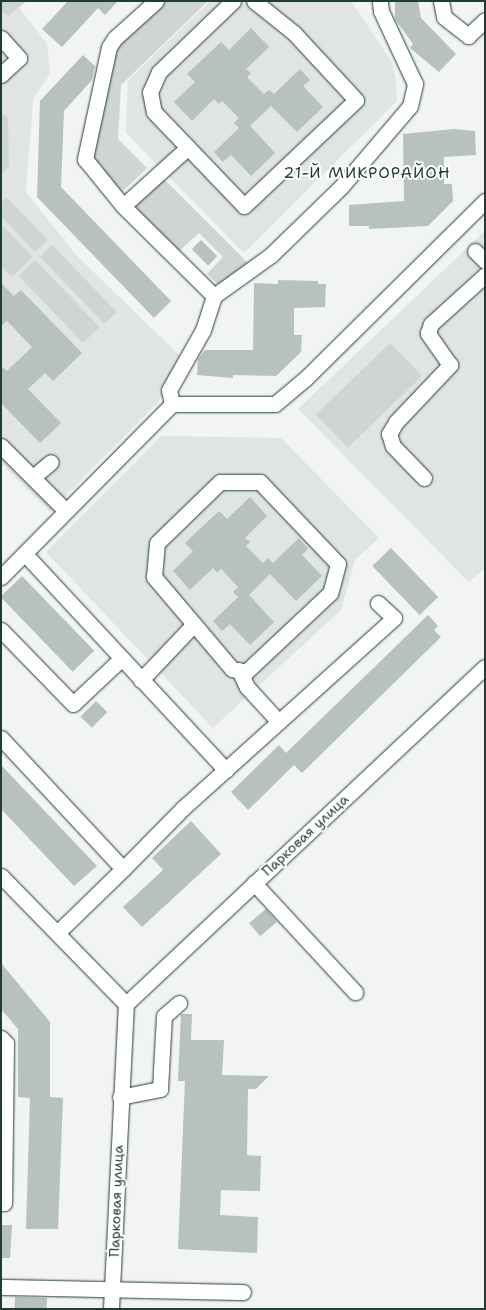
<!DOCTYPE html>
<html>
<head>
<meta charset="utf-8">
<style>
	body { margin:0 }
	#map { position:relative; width:486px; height:1310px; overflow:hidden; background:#f2f3f3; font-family:"Shantell Sans",sans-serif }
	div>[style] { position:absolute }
	.built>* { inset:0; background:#e0e4e3 }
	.green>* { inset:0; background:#ced5d3; transform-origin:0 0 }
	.building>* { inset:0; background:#b7c1bd; transform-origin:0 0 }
	.roads { filter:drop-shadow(0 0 1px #1f3d34) drop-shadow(0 0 1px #1f3d34) }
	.minor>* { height:15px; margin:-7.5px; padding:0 7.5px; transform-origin:7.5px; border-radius:7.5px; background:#fff }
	span { translate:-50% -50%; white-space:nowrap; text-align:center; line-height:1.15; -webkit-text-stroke:4px #fff; paint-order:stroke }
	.street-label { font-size:14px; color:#1f3d34 }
	.quarter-label { font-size:16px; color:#1f3d34; letter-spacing:1px }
	.frame { position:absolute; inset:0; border:2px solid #1f3d34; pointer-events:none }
</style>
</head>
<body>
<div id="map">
	<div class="built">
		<i style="clip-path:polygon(1px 1px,14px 1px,47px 44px,50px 74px,33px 99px,26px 192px,76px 255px,179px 355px,159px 401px,50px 512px,1px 463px)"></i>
		<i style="clip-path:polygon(210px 1px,351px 1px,393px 64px,396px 83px,397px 101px,244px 253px,126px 133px,128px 80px)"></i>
		<i style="clip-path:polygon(485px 231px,485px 568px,469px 582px,298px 409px)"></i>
		<i style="clip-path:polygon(161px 436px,281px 438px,379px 538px,355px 560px,341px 610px,213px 728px,46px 552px)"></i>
	</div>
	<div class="green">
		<i style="clip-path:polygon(1px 1px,27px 1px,8px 16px,1px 10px)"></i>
		<i style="clip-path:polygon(164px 1px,208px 1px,121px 85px,118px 139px,147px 168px,122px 192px,117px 190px,91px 157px,116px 42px)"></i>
		<i style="clip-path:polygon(1px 114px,8px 117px,9px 167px,1px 174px)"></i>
		<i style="clip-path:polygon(161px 176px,250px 265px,222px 288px,207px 274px,223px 257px,199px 233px,179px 251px,135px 207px,134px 204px)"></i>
		<i style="clip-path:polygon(6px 197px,48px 240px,35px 252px,1px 216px,1px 202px)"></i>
		<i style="clip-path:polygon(1px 224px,33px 257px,12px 277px,1px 266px)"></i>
		<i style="left:52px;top:245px;width:93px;height:17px;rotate:46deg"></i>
		<i style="left:35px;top:260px;width:93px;height:23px;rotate:46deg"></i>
		<i style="left:390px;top:343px;width:46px;height:103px;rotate:46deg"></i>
	</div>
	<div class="building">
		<i style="clip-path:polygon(68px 1px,118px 1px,105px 15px,98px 8px,62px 47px,42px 29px)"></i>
		<i style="clip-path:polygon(395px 1px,418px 1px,421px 18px,456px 54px,439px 72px,410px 48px,413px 44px,395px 19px)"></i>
		<i style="clip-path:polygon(251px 28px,269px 47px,246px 69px,251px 73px,247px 77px,264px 94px,269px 90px,274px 94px,300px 69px,310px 80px,303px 86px,323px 107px,297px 132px,271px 106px,250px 126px,275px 153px,251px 176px,231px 155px,223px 162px,214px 152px,239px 128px,234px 123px,239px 118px,222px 101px,219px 104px,214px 99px,192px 121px,174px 102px,195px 82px,187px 74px,221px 42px,229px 50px)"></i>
		<i style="clip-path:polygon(83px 55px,95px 66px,92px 80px,64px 111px,61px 187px,171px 301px,154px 318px,37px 197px,40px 101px)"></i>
		<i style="clip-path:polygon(454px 129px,475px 131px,476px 155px,444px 157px,444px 184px,452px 184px,453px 201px,428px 226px,369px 229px,369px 226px,349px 226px,349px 205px,404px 201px,403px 134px)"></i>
		<i style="left:201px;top:240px;width:23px;height:13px;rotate:45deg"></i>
		<i style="clip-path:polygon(278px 280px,318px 281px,318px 284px,326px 284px,325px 307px,294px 308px,294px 335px,302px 335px,301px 352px,276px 376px,233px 375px,233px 378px,197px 375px,198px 359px,205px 350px,253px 350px,254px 283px,278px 284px)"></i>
		<i style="clip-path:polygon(1px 283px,14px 296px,21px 290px,82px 353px,53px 381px,45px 373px,28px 389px,61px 423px,40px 443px,1px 403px,1px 366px,7px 371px,32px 347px,7px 321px,1px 326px)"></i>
		<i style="clip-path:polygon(250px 497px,267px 516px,245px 538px,250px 542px,246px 546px,263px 563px,268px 558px,273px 563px,299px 538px,308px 549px,302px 555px,322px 576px,296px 601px,270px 574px,249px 595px,274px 622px,250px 645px,230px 624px,222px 631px,213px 621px,238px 597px,233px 592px,238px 587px,221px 569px,217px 573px,213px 568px,190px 590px,173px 571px,193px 551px,185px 543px,204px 525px,219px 511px,227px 519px)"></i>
		<i style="left:391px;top:548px;width:68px;height:26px;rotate:46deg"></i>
		<i style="left:22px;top:576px;width:104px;height:30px;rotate:46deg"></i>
		<i style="clip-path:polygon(428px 615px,438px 626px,434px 630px,441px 637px,302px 773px,294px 765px,248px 810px,231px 792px,279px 745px,286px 753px)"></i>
		<i style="left:96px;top:701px;width:16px;height:22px;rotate:45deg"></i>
		<i style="clip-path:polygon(1px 765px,97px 866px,74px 886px,1px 809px)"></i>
		<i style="clip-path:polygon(191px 821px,221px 854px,142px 927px,123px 907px,163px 870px,152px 858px)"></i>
		<i style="left:266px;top:909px;width:17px;height:22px;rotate:50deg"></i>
		<i style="clip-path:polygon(1px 963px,50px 1022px,50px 1097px,63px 1098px,58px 1229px,26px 1229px,30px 1098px,18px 1097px,18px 1029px,1px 1009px)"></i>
		<i style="clip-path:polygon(181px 1014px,192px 1014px,191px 1040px,224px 1040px,222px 1075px,269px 1076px,256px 1089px,248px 1089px,247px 1155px,261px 1156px,260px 1191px,221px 1190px,220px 1215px,258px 1217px,257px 1253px,178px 1249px,185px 1081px,178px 1081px)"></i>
		<i style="clip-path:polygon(1px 1225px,12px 1225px,10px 1258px,1px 1258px)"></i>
		<i style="left:15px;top:1297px;width:32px;height:12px;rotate:2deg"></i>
	</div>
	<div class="roads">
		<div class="minor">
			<i style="left:156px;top:1px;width:55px;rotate:137.9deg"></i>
			<i style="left:115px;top:38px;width:11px;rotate:124deg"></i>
			<i style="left:109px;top:47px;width:115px;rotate:102.1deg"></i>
			<i style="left:85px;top:159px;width:60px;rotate:51deg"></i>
			<i style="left:123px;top:206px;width:128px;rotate:44.7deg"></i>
			<i style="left:233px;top:1px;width:103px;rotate:136.2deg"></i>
			<i style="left:159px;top:72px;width:22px;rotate:114deg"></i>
			<i style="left:150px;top:92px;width:20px;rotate:79deg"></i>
			<i style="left:154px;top:112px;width:130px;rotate:46.2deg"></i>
			<i style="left:244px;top:206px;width:154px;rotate:-43.4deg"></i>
			<i style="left:356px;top:100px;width:91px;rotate:-132.8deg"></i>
			<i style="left:294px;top:33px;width:51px;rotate:-141.3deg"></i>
			<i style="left:441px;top:1px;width:16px;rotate:79deg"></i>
			<i style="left:444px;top:17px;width:31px;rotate:38deg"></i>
			<i style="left:468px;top:36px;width:23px;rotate:-43deg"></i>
			<i style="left:1px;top:38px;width:27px;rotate:48deg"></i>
			<i style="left:19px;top:58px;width:25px;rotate:137deg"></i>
			<i style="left:123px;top:206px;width:85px;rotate:-42.1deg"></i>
			<i style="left:475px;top:251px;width:14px;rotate:45deg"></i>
			<i style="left:172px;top:404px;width:14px;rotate:-102deg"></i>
			<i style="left:169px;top:390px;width:69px;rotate:-60.5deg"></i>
			<i style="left:203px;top:330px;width:36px;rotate:-72deg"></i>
			<i style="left:214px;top:296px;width:70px;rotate:-35.7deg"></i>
			<i style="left:271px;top:255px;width:98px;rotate:-44.2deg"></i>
			<i style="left:341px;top:187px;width:106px;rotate:-49.6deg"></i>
			<i style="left:410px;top:106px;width:23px;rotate:-77deg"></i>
			<i style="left:415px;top:84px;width:81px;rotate:-115deg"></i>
			<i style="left:381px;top:11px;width:10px;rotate:-96deg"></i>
			<i style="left:1px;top:446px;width:91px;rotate:45deg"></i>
			<i style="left:33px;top:477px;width:23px;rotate:-40deg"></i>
			<i style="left:424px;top:478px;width:45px;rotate:-134.1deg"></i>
			<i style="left:393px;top:446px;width:13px;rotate:-108deg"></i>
			<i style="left:389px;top:434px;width:14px;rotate:-60deg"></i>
			<i style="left:396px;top:422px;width:79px;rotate:-46.5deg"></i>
			<i style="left:450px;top:365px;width:39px;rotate:-125deg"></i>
			<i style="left:428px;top:333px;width:9px;rotate:-72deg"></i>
			<i style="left:431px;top:324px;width:73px;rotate:-42.2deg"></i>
			<i style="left:220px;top:482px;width:40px"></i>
			<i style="left:260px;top:482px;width:113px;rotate:46.4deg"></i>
			<i style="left:338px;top:564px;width:30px;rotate:105deg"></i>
			<i style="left:330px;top:593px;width:115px;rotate:136.8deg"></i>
			<i style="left:246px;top:672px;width:14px;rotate:-168deg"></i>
			<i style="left:232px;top:669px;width:121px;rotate:-130.3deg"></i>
			<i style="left:154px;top:577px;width:34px;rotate:-85deg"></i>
			<i style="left:157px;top:543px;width:88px;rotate:-44.1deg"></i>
			<i style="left:25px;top:554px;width:295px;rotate:47.1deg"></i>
			<i style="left:1px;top:577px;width:243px;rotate:-45.3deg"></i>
			<i style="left:172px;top:404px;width:103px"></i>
			<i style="left:275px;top:404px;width:40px;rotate:-40deg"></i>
			<i style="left:306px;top:378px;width:252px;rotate:-44.7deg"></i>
			<i style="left:1px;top:630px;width:103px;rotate:45.8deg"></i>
			<i style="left:73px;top:704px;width:66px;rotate:-43.2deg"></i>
			<i style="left:239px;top:670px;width:19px;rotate:65deg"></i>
			<i style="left:247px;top:687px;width:47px;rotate:47.6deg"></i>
			<i style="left:141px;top:680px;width:77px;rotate:-46.6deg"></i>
			<i style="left:1px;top:738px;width:179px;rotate:47deg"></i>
			<i style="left:123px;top:869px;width:92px;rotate:135.9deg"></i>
			<i style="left:123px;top:869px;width:86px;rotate:-45.5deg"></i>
			<i style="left:183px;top:808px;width:284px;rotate:-42deg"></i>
			<i style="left:394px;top:618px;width:22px;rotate:-137deg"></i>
			<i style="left:1px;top:876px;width:179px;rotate:45.7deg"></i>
			<i style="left:254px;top:883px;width:149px;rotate:47.2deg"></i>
			<i style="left:1px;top:1038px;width:7px;rotate:45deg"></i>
			<i style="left:6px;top:1043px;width:160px;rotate:90.7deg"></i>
			<i style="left:4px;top:1203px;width:3px;rotate:180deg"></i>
			<i style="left:120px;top:1097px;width:41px;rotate:-11.3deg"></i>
			<i style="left:160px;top:1089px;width:73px;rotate:-86.9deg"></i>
			<i style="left:164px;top:1016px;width:20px;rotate:-41deg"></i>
			<i style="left:1px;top:1287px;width:242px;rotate:1.2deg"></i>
			<i style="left:111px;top:1309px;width:305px;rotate:-87.2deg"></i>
			<i style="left:126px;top:1004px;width:492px;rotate:-43.2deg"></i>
		</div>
	</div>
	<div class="street-label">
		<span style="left:305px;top:835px;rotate:-43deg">Парковая улица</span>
		<span style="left:116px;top:1201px;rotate:-88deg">Парковая улица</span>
	</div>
	<div class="quarter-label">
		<span style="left:367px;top:173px">21-Й МИКРОРАЙОН</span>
	</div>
	<div class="frame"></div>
</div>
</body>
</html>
